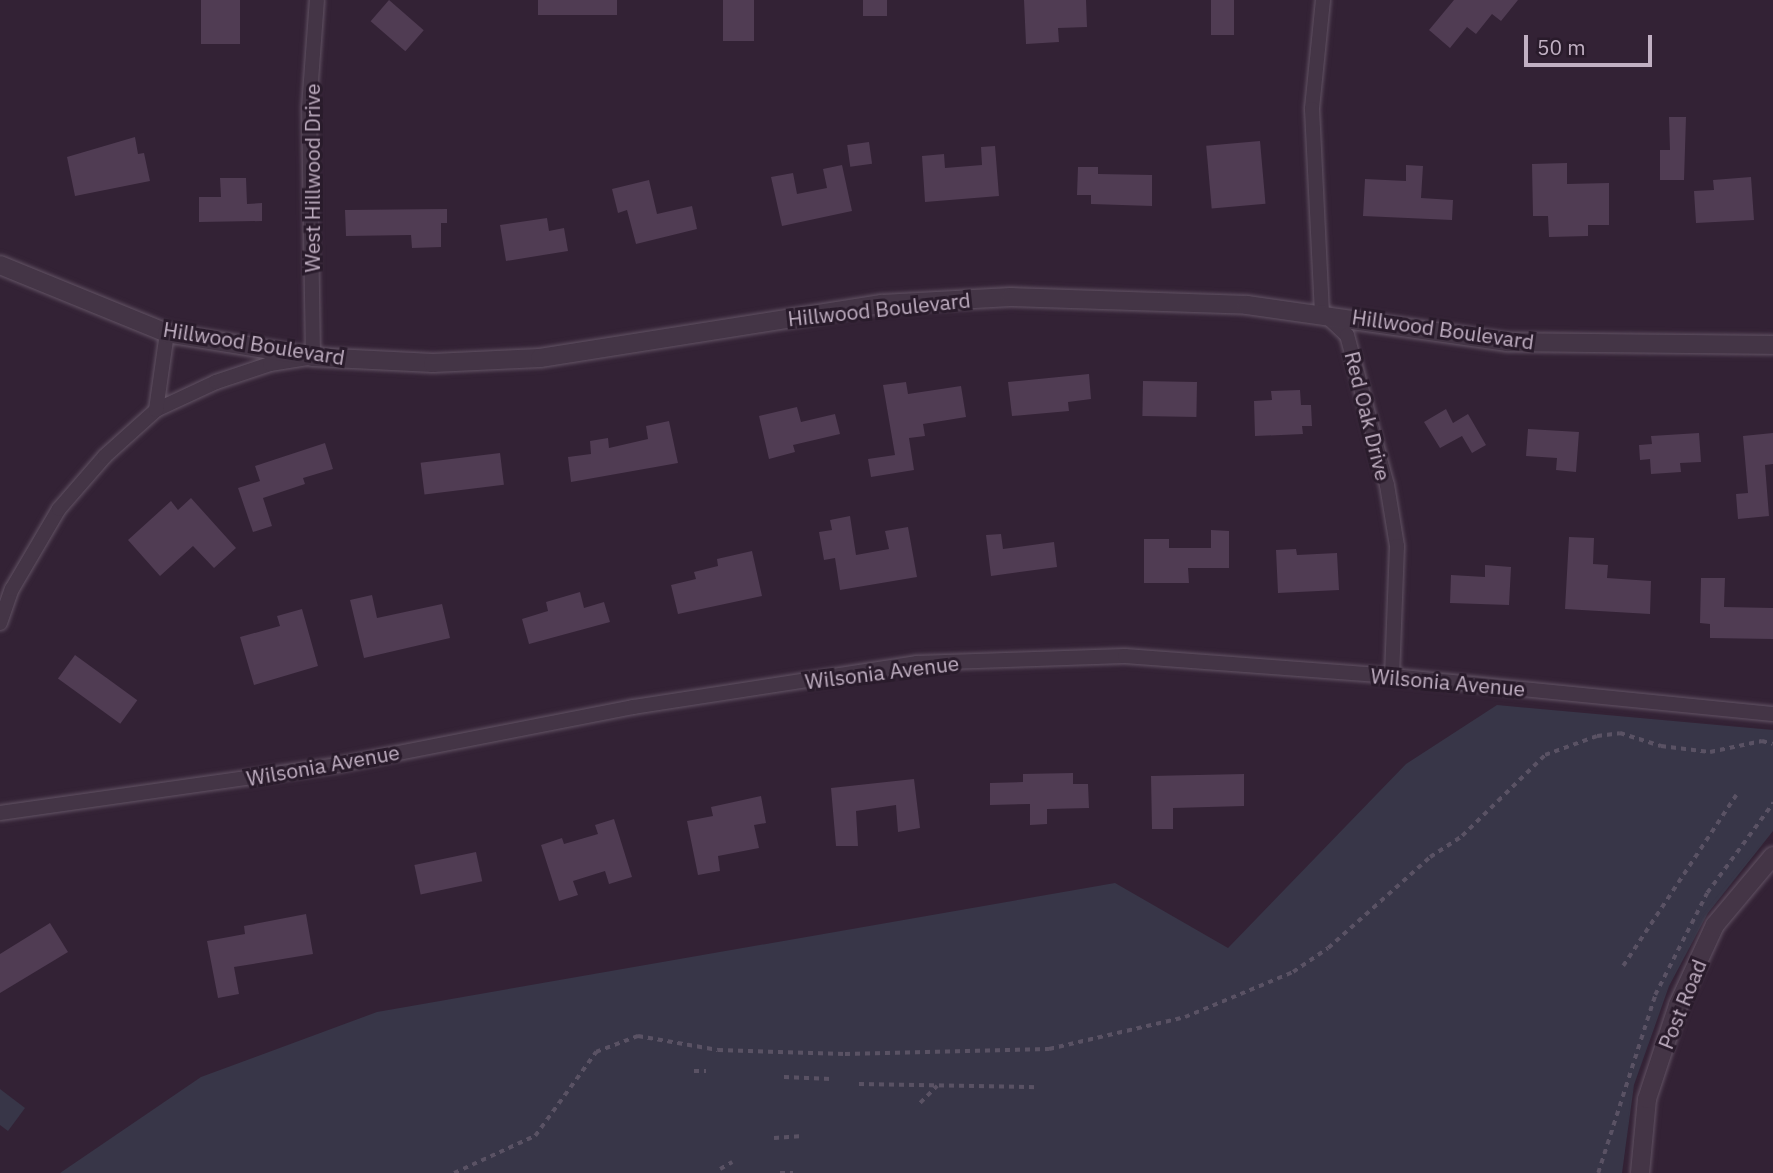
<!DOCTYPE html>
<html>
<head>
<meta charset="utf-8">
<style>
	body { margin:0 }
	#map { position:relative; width:1773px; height:1173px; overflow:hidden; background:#332235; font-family:"IBM Plex Sans",sans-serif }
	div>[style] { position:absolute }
	.green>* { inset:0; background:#383648 }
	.building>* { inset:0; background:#503c53; transform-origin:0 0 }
	.path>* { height:3.5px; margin-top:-1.75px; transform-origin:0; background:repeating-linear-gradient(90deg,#5a5264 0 5px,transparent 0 10px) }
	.roads { filter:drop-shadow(0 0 2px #625364) drop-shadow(0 0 2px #625364) }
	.minor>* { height:14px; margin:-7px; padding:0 7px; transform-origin:7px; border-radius:7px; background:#443546 }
	.tertiary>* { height:18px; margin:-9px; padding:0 9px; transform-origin:9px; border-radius:9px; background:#443546 }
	span { translate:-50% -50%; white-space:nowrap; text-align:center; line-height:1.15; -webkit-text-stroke:6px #291b2b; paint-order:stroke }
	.street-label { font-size:21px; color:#c1b0c3 }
	.scale { position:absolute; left:1524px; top:35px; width:128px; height:32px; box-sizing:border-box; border:4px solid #c1b0c3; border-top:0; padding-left:9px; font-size:21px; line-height:24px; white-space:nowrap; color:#c1b0c3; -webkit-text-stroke:5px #291b2b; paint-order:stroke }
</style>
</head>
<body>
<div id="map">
	<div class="green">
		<i style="clip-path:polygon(1497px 705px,1773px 730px,1773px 831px,1708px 913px,1669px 986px,1634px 1085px,1622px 1173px,60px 1173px,201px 1077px,377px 1012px,1115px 883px,1228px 948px,1406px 764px)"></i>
		<i style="clip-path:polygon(0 1089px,25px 1108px,8px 1131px,0 1125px)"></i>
	</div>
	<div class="building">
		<i style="left:201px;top:0;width:39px;height:44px"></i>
		<i style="left:389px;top:0;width:46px;height:28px;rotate:41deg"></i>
		<i style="left:538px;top:0;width:79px;height:15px"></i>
		<i style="left:723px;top:0;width:31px;height:41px"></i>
		<i style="left:863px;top:0;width:24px;height:16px"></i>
		<i style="clip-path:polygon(1024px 0,1086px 0,1087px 27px,1058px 28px,1059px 42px,1026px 44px)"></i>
		<i style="left:1211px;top:0;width:23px;height:35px"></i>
		<i style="clip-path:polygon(1454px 0,1518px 0,1501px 21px,1492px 14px,1476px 34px,1467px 27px,1450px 48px,1429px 30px)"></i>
		<i style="clip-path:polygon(1669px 117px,1686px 117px,1684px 180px,1660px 180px,1660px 150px,1670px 150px)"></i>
		<i style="clip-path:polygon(135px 137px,138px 154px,144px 153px,150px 181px,75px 196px,67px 157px)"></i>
		<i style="left:1260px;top:141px;width:63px;height:54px;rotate:85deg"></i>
		<i style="left:869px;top:142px;width:22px;height:22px;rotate:82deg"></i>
		<i style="clip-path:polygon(995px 146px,999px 196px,925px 202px,922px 156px,944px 154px,945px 168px,982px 165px,981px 147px)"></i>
		<i style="clip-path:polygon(1567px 163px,1567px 184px,1609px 183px,1609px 225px,1588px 225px,1588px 236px,1549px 237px,1548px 216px,1533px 216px,1532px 164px)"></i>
		<i style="clip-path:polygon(842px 165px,852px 211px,782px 226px,771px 177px,793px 173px,797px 194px,827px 188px,823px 169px)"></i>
		<i style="clip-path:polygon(1406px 165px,1423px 166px,1421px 198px,1453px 200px,1452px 220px,1363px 216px,1365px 179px,1406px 181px)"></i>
		<i style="clip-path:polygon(1078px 167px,1098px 167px,1098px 174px,1152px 175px,1152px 206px,1091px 204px,1091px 195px,1077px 195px)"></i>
		<i style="clip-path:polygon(1751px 177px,1754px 220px,1696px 223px,1694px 191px,1714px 190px,1713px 180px)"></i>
		<i style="clip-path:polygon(220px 178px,246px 178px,247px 204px,262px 203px,262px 221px,199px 222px,199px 197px,221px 197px)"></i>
		<i style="clip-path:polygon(649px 180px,657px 214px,692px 206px,697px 229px,636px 244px,627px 210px,618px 213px,612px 189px)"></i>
		<i style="clip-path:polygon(447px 209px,447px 223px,441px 223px,441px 247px,412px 248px,411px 235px,346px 236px,345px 210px)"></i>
		<i style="clip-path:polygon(547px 218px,549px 231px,564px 228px,568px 251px,506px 261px,500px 225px)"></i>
		<i style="clip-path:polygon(1089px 374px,1091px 399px,1068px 402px,1069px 411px,1012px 416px,1008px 382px)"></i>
		<i style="left:1143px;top:381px;width:54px;height:35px;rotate:1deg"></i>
		<i style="clip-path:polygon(906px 382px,908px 394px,961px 386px,966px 417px,923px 424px,925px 436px,909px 438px,914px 470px,871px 477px,868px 459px,895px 455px,883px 385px)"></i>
		<i style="clip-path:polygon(1300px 390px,1301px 405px,1311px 405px,1312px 426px,1302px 426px,1303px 434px,1255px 436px,1254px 401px,1272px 400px,1271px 391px)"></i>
		<i style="clip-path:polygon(797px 407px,801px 422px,835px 414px,840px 434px,793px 445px,795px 452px,769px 459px,759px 416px)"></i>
		<i style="clip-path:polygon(1446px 409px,1453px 423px,1468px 414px,1486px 445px,1472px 453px,1462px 436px,1440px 448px,1424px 422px)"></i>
		<i style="clip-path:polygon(669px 421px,678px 463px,571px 482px,568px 457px,591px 454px,590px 441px,608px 438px,609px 448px,648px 439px,646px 426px)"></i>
		<i style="clip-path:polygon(1528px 429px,1579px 432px,1576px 472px,1556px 470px,1557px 458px,1526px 456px)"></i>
		<i style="clip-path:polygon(1699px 433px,1701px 462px,1680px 463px,1681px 472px,1651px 474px,1650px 459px,1640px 460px,1639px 445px,1652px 444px,1651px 436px)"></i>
		<i style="clip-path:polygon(1773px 433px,1773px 464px,1765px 465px,1769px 516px,1738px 519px,1736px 494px,1748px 493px,1743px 436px)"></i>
		<i style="clip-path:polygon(325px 443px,333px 469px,303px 478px,305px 484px,263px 498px,272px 526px,253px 532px,238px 488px,260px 481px,255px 466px)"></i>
		<i style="left:500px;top:453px;width:32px;height:80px;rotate:83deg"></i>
		<i style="clip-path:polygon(191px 498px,236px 548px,214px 568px,193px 546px,160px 576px,128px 540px,171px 501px,178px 510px)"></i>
		<i style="clip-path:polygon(850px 516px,856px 555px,889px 549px,885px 531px,908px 527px,917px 577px,840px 590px,835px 558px,824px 560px,819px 532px,832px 530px,830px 520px)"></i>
		<i style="clip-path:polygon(1211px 530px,1229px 531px,1229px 568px,1188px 568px,1189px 583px,1144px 583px,1144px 539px,1169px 539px,1169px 548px,1211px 548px)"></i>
		<i style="clip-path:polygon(1001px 534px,1003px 549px,1054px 542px,1057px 567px,991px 576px,986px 535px)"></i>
		<i style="clip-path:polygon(1569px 537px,1594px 538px,1593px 564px,1608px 565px,1607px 578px,1651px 581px,1650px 614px,1565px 609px)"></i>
		<i style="clip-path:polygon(1296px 549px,1297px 555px,1337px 553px,1339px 590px,1278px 593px,1276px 550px)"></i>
		<i style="clip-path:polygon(752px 551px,762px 596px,678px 614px,671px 585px,696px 579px,694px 572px,718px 566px,717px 559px)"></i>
		<i style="clip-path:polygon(1485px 565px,1511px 567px,1509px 605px,1450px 603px,1451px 575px,1485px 577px)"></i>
		<i style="clip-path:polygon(1701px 578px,1725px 578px,1724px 607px,1773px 608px,1773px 639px,1710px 638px,1710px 624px,1700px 623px)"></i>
		<i style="clip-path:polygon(580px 592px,584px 608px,604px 602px,610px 622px,529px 644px,522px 619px,548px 611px,546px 602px)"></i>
		<i style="clip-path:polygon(372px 595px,377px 618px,442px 604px,450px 638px,364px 658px,350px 600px)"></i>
		<i style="clip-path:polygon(302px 609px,318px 666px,254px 685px,240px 637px,280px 626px,277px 616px)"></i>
		<i style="left:75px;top:655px;width:77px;height:29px;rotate:36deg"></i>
		<i style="clip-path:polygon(1073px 773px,1073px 784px,1088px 784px,1089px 808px,1047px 809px,1047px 824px,1030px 825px,1030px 804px,990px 805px,990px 783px,1023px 782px,1023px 774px)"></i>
		<i style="clip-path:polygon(1244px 774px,1244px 806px,1173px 808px,1173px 829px,1152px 829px,1151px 776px)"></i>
		<i style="clip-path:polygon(914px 779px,920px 828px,898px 832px,896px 805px,856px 811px,858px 846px,836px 846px,831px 788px)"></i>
		<i style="clip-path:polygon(761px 796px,766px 823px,754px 825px,759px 848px,718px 856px,720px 871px,698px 875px,687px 821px,713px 816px,711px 807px)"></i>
		<i style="clip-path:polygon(614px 819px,632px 877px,609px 884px,605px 871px,573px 881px,578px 895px,559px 901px,541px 845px,562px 838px,564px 844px,598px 834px,595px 825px)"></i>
		<i style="left:476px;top:852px;width:30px;height:63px;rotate:78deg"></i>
		<i style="clip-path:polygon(306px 914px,313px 954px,234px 967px,239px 994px,218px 998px,207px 941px,245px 934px,244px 926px)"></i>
		<i style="clip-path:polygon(50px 923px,68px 952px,0 993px,0 954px)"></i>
	</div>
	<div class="path">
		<i style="left:1623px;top:966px;width:205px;rotate:-56.5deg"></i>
		<i style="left:694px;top:1071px;width:12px"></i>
		<i style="left:784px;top:1077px;width:47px;rotate:2.4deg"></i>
		<i style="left:859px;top:1084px;width:180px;rotate:1deg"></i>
		<i style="left:920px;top:1103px;width:24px;rotate:-45deg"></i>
		<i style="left:774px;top:1138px;width:29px;rotate:-4deg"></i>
		<i style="left:720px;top:1169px;width:14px;rotate:-30deg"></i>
		<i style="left:454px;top:1173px;width:89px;rotate:-24.6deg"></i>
		<i style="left:535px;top:1136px;width:104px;rotate:-54deg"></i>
		<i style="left:596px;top:1052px;width:45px;rotate:-20.9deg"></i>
		<i style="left:638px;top:1036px;width:81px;rotate:9.9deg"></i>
		<i style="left:718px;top:1050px;width:127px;rotate:1.8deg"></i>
		<i style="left:845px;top:1054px;width:204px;rotate:-1.4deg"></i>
		<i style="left:1049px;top:1049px;width:140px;rotate:-13.2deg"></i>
		<i style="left:1185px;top:1017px;width:117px;rotate:-22.6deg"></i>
		<i style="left:1293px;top:972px;width:42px;rotate:-34.4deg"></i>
		<i style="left:1328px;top:948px;width:137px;rotate:-41.7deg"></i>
		<i style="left:1430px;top:857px;width:38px;rotate:-33deg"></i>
		<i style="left:1462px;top:836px;width:116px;rotate:-44.3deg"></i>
		<i style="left:1545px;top:755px;width:55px;rotate:-20.1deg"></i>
		<i style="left:1597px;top:736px;width:23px;rotate:-7deg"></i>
		<i style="left:1620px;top:733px;width:43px;rotate:17.6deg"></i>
		<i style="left:1661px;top:746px;width:49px;rotate:7deg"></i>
		<i style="left:1710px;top:752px;width:53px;rotate:-11.9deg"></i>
		<i style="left:1762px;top:741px;width:11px;rotate:15deg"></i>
		<i style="left:780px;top:1173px;width:13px"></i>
		<i style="left:1598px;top:1173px;width:187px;rotate:-72.2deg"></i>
		<i style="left:1655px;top:995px;width:114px;rotate:-63deg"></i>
		<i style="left:1707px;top:893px;width:112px;rotate:-53.7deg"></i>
	</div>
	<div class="roads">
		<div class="minor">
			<i style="left:1323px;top:0;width:110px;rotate:95.8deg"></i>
			<i style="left:1312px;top:109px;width:203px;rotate:87.2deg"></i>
			<i style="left:1322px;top:312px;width:34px;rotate:43deg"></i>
			<i style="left:1347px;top:335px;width:155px;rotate:75.1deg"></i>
			<i style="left:1387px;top:485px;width:62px;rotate:80.7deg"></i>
			<i style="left:1397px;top:546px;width:130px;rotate:92.2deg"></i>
			<i style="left:156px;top:410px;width:66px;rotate:-25deg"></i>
			<i style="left:216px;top:382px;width:57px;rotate:-18.4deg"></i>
			<i style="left:270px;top:364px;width:44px;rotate:-9.2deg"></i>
			<i style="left:313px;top:357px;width:249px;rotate:-90.9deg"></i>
			<i style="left:309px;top:108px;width:108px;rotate:-85.8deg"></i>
			<i style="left:0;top:623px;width:36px;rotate:-71deg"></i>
			<i style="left:12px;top:589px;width:93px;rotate:-59.6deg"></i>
			<i style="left:59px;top:509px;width:70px;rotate:-49deg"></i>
			<i style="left:105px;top:456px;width:69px;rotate:-42deg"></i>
			<i style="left:156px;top:410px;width:78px;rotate:-81.9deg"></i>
			<i style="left:0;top:813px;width:340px;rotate:-8.1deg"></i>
			<i style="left:337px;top:765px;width:302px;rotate:-11.1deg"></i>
			<i style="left:633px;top:707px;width:287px;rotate:-8.8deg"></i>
			<i style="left:917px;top:663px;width:208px;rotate:-1.9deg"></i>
			<i style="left:1125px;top:656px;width:268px;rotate:4.3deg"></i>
			<i style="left:1392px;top:676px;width:383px;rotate:5.7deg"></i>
		</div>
		<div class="tertiary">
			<i style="left:0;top:265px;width:180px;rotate:22.2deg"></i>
			<i style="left:167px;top:333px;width:148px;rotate:9.3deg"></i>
			<i style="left:313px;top:357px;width:120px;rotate:2.9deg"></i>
			<i style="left:433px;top:363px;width:107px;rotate:-2.7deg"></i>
			<i style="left:540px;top:358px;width:346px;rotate:-9deg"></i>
			<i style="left:882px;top:304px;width:129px;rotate:-3.1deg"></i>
			<i style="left:1011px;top:297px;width:236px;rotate:1.9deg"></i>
			<i style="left:1247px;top:305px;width:263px;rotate:8.1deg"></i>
			<i style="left:1507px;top:342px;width:266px;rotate:0.6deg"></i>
			<i style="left:1640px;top:1173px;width:74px;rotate:-84.6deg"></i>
			<i style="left:1647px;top:1099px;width:99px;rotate:-71.7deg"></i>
			<i style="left:1678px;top:1005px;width:88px;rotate:-65.2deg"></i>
			<i style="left:1715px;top:925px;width:90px;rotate:-50deg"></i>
		</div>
	</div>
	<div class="street-label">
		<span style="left:312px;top:178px;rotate:-90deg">West Hillwood Drive</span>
		<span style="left:879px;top:309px;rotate:-6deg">Hillwood Boulevard</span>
		<span style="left:1443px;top:329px;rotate:8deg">Hillwood Boulevard</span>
		<span style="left:254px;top:343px;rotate:9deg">Hillwood Boulevard</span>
		<span style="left:1368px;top:416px;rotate:76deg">Red Oak Drive</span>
		<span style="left:882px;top:672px;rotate:-7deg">Wilsonia Avenue</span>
		<span style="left:1448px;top:682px;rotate:5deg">Wilsonia Avenue</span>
		<span style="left:323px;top:765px;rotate:-10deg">Wilsonia Avenue</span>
		<span style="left:1682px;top:1004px;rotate:-68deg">Post Road</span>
	</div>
	<div class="scale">50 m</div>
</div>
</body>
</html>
